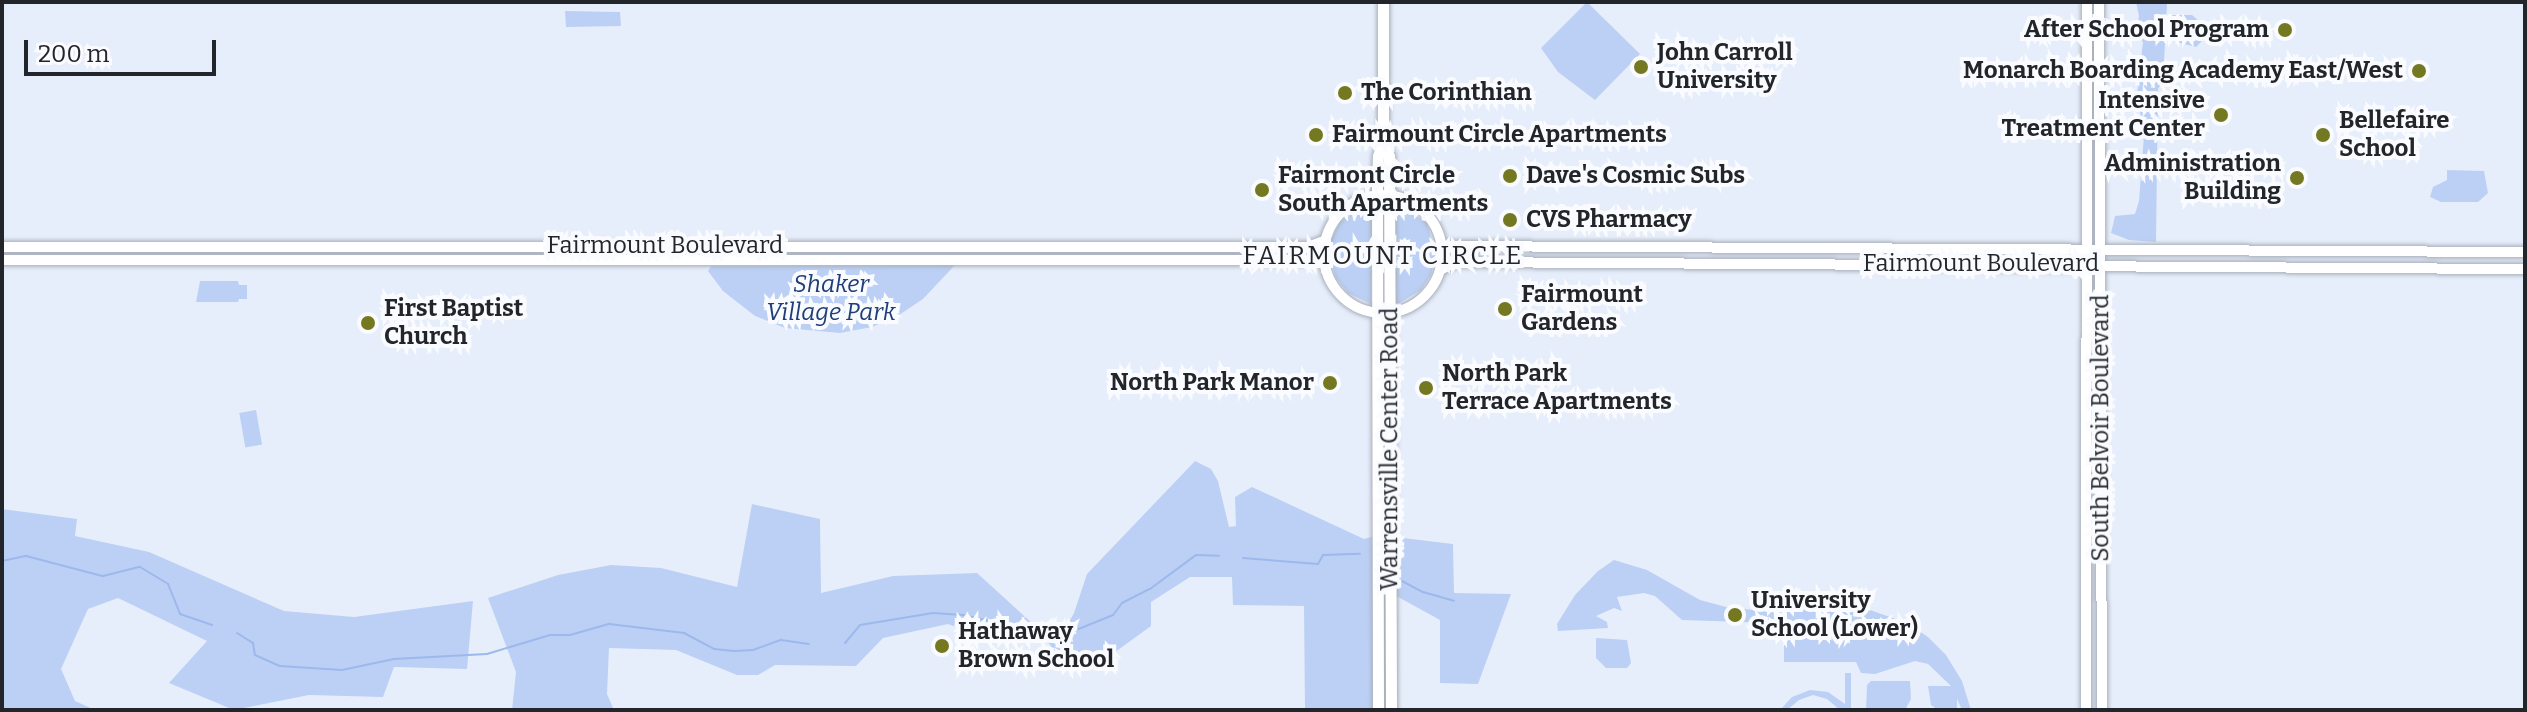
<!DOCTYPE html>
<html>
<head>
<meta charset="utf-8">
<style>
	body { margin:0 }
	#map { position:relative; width:2527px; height:712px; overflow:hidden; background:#e7eefb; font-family:Bitter,serif }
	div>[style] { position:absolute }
	.green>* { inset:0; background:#bcd0f5; transform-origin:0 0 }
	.stream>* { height:2px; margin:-1px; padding:0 1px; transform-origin:1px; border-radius:1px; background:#9db9eb }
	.roads { filter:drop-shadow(0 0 2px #a7aeba) drop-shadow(0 0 2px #a7aeba) }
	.secondary>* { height:10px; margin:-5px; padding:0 5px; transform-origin:5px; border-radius:5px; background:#fff }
	.secondary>.ring { margin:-5px; padding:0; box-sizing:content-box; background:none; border:10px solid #fff; border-radius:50% }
	.primary>* { height:11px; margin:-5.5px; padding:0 5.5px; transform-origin:5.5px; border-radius:5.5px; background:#fff }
	.dots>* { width:22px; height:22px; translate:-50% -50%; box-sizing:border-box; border:4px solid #f9fbfe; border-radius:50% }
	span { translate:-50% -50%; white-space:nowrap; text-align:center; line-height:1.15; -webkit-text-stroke:8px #f9fbfe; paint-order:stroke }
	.poi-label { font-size:24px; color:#22252a; font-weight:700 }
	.right { translate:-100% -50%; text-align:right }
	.left { translate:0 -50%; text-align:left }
	.street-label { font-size:24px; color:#22252a }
	.park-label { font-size:24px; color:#1f3d79; font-style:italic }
	.neighbourhood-label { font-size:26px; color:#22252a; letter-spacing:2px }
	.frame { position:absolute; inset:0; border:4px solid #22252a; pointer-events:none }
	.scale { position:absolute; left:24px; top:40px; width:192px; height:36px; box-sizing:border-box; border:4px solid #22252a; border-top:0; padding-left:10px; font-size:24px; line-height:28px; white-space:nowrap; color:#22252a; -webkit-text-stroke:6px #f9fbfe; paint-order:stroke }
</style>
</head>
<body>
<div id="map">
	<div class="green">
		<i style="clip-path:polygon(1587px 2px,1640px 54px,1595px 100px,1558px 72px,1541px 48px)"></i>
		<i style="clip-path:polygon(2136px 2px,2166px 2px,2167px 5px,2164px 62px,2165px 71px,2169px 73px,2158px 89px,2156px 242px,2129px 240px,2111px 233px,2115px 216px,2135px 214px,2139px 201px,2144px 135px,2137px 95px,2143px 42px,2136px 31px,2139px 16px)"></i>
		<i style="clip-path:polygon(565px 11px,620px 12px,621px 26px,566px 27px)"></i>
		<i style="clip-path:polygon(2172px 15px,2192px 15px,2200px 22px,2203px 40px,2196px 47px,2172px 41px,2167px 31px)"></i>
		<i style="clip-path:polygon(2447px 170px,2484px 171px,2488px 193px,2478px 202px,2441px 202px,2430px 197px,2433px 187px,2447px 180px)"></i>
		<i style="clip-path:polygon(1370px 202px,1372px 204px,1371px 304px,1348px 293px,1336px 278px,1330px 258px,1330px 242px,1340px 222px)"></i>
		<i style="clip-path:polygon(1397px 203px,1427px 223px,1436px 256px,1431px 275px,1421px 290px,1396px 305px,1393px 204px)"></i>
		<i style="clip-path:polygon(955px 265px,923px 299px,899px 315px,872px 327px,840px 333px,785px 328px,755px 316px,723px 291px,708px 271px,711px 266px)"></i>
		<i style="clip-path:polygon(200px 281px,238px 281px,239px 285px,247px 285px,247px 299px,239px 299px,238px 302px,196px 302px)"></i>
		<i style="left:256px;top:410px;width:35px;height:17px;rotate:80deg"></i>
		<i style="clip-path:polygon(1195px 461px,1211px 469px,1218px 481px,1229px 527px,1236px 526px,1235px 497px,1252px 487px,1364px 539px,1378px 535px,1453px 544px,1454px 593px,1511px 594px,1478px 684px,1440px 683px,1440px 620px,1378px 586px,1378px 710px,1305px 710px,1304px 606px,1233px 605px,1232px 577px,1190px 577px,1151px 602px,1151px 626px,1093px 668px,1061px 668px,1061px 661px,1044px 636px,977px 635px,948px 624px,883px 638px,856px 666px,775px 665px,758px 675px,737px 675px,676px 650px,609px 648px,607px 694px,614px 710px,512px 710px,516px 672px,488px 598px,558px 575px,611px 565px,661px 568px,737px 587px,752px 504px,820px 519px,821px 593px,893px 576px,977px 573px,1056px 645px,1074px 613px,1087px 574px)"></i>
		<i style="clip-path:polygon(2px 509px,77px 519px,75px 536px,149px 552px,284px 611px,354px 617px,473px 601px,467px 669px,394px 667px,383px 697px,309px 695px,234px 710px,169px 683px,207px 641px,118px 598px,88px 609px,61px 669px,75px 701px,95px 710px,2px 710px)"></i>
		<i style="clip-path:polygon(1614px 560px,1647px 570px,1700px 600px,1730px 608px,1769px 611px,1836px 606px,1870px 610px,1907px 623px,1928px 637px,1946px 655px,1962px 681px,1971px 710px,1962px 710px,1957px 699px,1957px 709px,1938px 710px,1931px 705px,1928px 686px,1951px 686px,1928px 664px,1915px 661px,1875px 674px,1861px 673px,1856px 662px,1784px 662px,1784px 627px,1774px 623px,1682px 620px,1655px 596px,1644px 593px,1617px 597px,1622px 611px,1614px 608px,1596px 616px,1607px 622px,1608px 628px,1558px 631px,1557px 624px,1575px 595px,1598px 571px)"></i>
		<i style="clip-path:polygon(1596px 638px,1627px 640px,1631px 663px,1627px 668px,1606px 668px,1596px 658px)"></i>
		<i style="clip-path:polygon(1845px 673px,1851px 673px,1851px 710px,1840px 710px,1827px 699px,1813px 695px,1799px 700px,1787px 710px,1780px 710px,1792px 697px,1810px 690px,1828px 692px,1845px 704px)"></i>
		<i style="clip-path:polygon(1871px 681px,1910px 681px,1911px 699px,1905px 710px,1866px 710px,1867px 685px)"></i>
	</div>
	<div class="stream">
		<i style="left:1243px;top:558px;width:75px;rotate:4.6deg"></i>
		<i style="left:1318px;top:564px;width:10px;rotate:-61deg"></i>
		<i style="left:1323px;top:555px;width:37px;rotate:-2deg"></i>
		<i style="left:2px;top:561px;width:25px;rotate:-12deg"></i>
		<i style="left:26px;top:556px;width:80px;rotate:14.6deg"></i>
		<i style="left:103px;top:576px;width:38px;rotate:-14deg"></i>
		<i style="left:140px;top:567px;width:33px;rotate:31deg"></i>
		<i style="left:168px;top:584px;width:32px;rotate:68deg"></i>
		<i style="left:180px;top:614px;width:34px;rotate:19deg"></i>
		<i style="left:1402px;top:581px;width:24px;rotate:28deg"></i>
		<i style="left:1423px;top:592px;width:32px;rotate:16deg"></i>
		<i style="left:1076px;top:630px;width:40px;rotate:-22deg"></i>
		<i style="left:1113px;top:615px;width:15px;rotate:-53deg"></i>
		<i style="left:1122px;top:603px;width:31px;rotate:-27deg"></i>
		<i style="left:1150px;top:589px;width:57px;rotate:-36.5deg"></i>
		<i style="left:1196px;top:555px;width:23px;rotate:2deg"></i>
		<i style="left:237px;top:633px;width:19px;rotate:32deg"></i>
		<i style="left:253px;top:643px;width:12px;rotate:81deg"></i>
		<i style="left:255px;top:655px;width:27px;rotate:24deg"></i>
		<i style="left:280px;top:666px;width:62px;rotate:3.7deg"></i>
		<i style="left:342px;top:670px;width:53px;rotate:-11.9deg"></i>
		<i style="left:394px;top:659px;width:93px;rotate:-3.1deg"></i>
		<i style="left:487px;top:654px;width:66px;rotate:-16.8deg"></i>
		<i style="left:550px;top:635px;width:20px"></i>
		<i style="left:570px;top:635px;width:41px;rotate:-15.8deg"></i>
		<i style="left:609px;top:624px;width:76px;rotate:6.8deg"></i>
		<i style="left:684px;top:633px;width:34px;rotate:28deg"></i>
		<i style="left:714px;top:649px;width:20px;rotate:6deg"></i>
		<i style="left:734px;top:651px;width:19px;rotate:-3deg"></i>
		<i style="left:753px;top:650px;width:30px;rotate:-20deg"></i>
		<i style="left:781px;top:640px;width:28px;rotate:8deg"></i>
		<i style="left:845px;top:643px;width:23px;rotate:-50deg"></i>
		<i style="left:860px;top:625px;width:74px;rotate:-9.3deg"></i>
		<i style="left:933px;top:613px;width:30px;rotate:4deg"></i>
		<i style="left:963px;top:615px;width:64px;rotate:12.7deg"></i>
	</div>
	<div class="roads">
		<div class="secondary">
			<i style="left:2099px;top:2px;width:708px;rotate:89.76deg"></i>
			<i class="ring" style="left:1324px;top:195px;width:108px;height:108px"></i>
			<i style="left:1442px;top:246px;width:1083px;rotate:0.32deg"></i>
			<i style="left:2px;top:247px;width:1306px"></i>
			<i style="left:1308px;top:247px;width:19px;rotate:-21deg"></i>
			<i style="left:2px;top:260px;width:1322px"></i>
			<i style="left:1440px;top:270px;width:18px;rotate:-27deg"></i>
			<i style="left:1456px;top:262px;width:1069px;rotate:0.38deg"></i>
			<i style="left:2086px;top:710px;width:708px;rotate:-89.92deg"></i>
		</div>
		<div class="primary">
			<i style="left:1383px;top:142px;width:15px;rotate:67deg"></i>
			<i style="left:1389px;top:156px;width:554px;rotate:89.79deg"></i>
			<i style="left:1378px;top:710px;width:527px;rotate:-90.11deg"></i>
			<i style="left:1377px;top:183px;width:27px;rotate:-88deg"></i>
			<i style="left:1378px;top:156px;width:16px;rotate:-72deg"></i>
			<i style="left:1383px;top:141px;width:139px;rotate:-90deg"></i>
		</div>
	</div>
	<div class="dots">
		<i style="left:2285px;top:30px;background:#737821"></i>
		<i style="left:1641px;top:67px;background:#737821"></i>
		<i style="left:2419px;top:71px;background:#737821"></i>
		<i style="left:1345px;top:93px;background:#737821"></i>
		<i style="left:2221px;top:115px;background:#737821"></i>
		<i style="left:1316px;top:135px;background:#737821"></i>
		<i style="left:2323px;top:135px;background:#737821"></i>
		<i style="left:1510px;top:176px;background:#737821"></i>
		<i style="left:2297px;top:178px;background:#737821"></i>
		<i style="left:1262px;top:190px;background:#737821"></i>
		<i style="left:1510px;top:220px;background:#737821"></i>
		<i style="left:1505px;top:309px;background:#737821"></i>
		<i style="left:368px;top:323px;background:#737821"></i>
		<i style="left:1330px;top:383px;background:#737821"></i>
		<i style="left:1426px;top:388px;background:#737821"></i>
		<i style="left:1735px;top:615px;background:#737821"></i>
		<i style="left:942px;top:646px;background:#737821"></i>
	</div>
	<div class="poi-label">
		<span class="right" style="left:2269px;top:30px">After School Program</span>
		<span class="left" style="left:1657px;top:67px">John Carroll<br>University</span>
		<span class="right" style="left:2403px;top:71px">Monarch Boarding Academy East/West</span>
		<span class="left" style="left:1361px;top:93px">The Corinthian</span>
		<span class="right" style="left:2205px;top:115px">Intensive<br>Treatment Center</span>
		<span class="left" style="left:2339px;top:135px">Bellefaire<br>School</span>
		<span class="left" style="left:1332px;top:135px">Fairmount Circle Apartments</span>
		<span class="right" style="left:2281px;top:178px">Administration<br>Building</span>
		<span class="left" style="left:1278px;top:190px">Fairmont Circle<br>South Apartments</span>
		<span class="left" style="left:1526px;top:176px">Dave's Cosmic Subs</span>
		<span class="left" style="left:1526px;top:220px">CVS Pharmacy</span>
		<span class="left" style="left:1521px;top:309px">Fairmount<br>Gardens</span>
		<span class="left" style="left:384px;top:323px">First Baptist<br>Church</span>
		<span class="left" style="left:1442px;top:388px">North Park<br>Terrace Apartments</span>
		<span class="right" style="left:1314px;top:383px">North Park Manor</span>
		<span class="left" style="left:1751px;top:615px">University<br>School (Lower)</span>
		<span class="left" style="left:958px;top:646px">Hathaway<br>Brown School</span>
	</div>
	<div class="street-label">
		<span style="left:665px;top:246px">Fairmount Boulevard</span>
		<span style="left:1981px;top:264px">Fairmount Boulevard</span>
		<span style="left:2101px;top:428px;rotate:-90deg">South Belvoir Boulevard</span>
		<span style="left:1390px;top:449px;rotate:-90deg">Warrensville Center Road</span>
	</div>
	<div class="park-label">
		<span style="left:831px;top:299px">Shaker<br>Village Park</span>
	</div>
	<div class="neighbourhood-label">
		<span style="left:1383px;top:256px">FAIRMOUNT CIRCLE</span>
	</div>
	<div class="frame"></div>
	<div class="scale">200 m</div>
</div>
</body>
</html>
